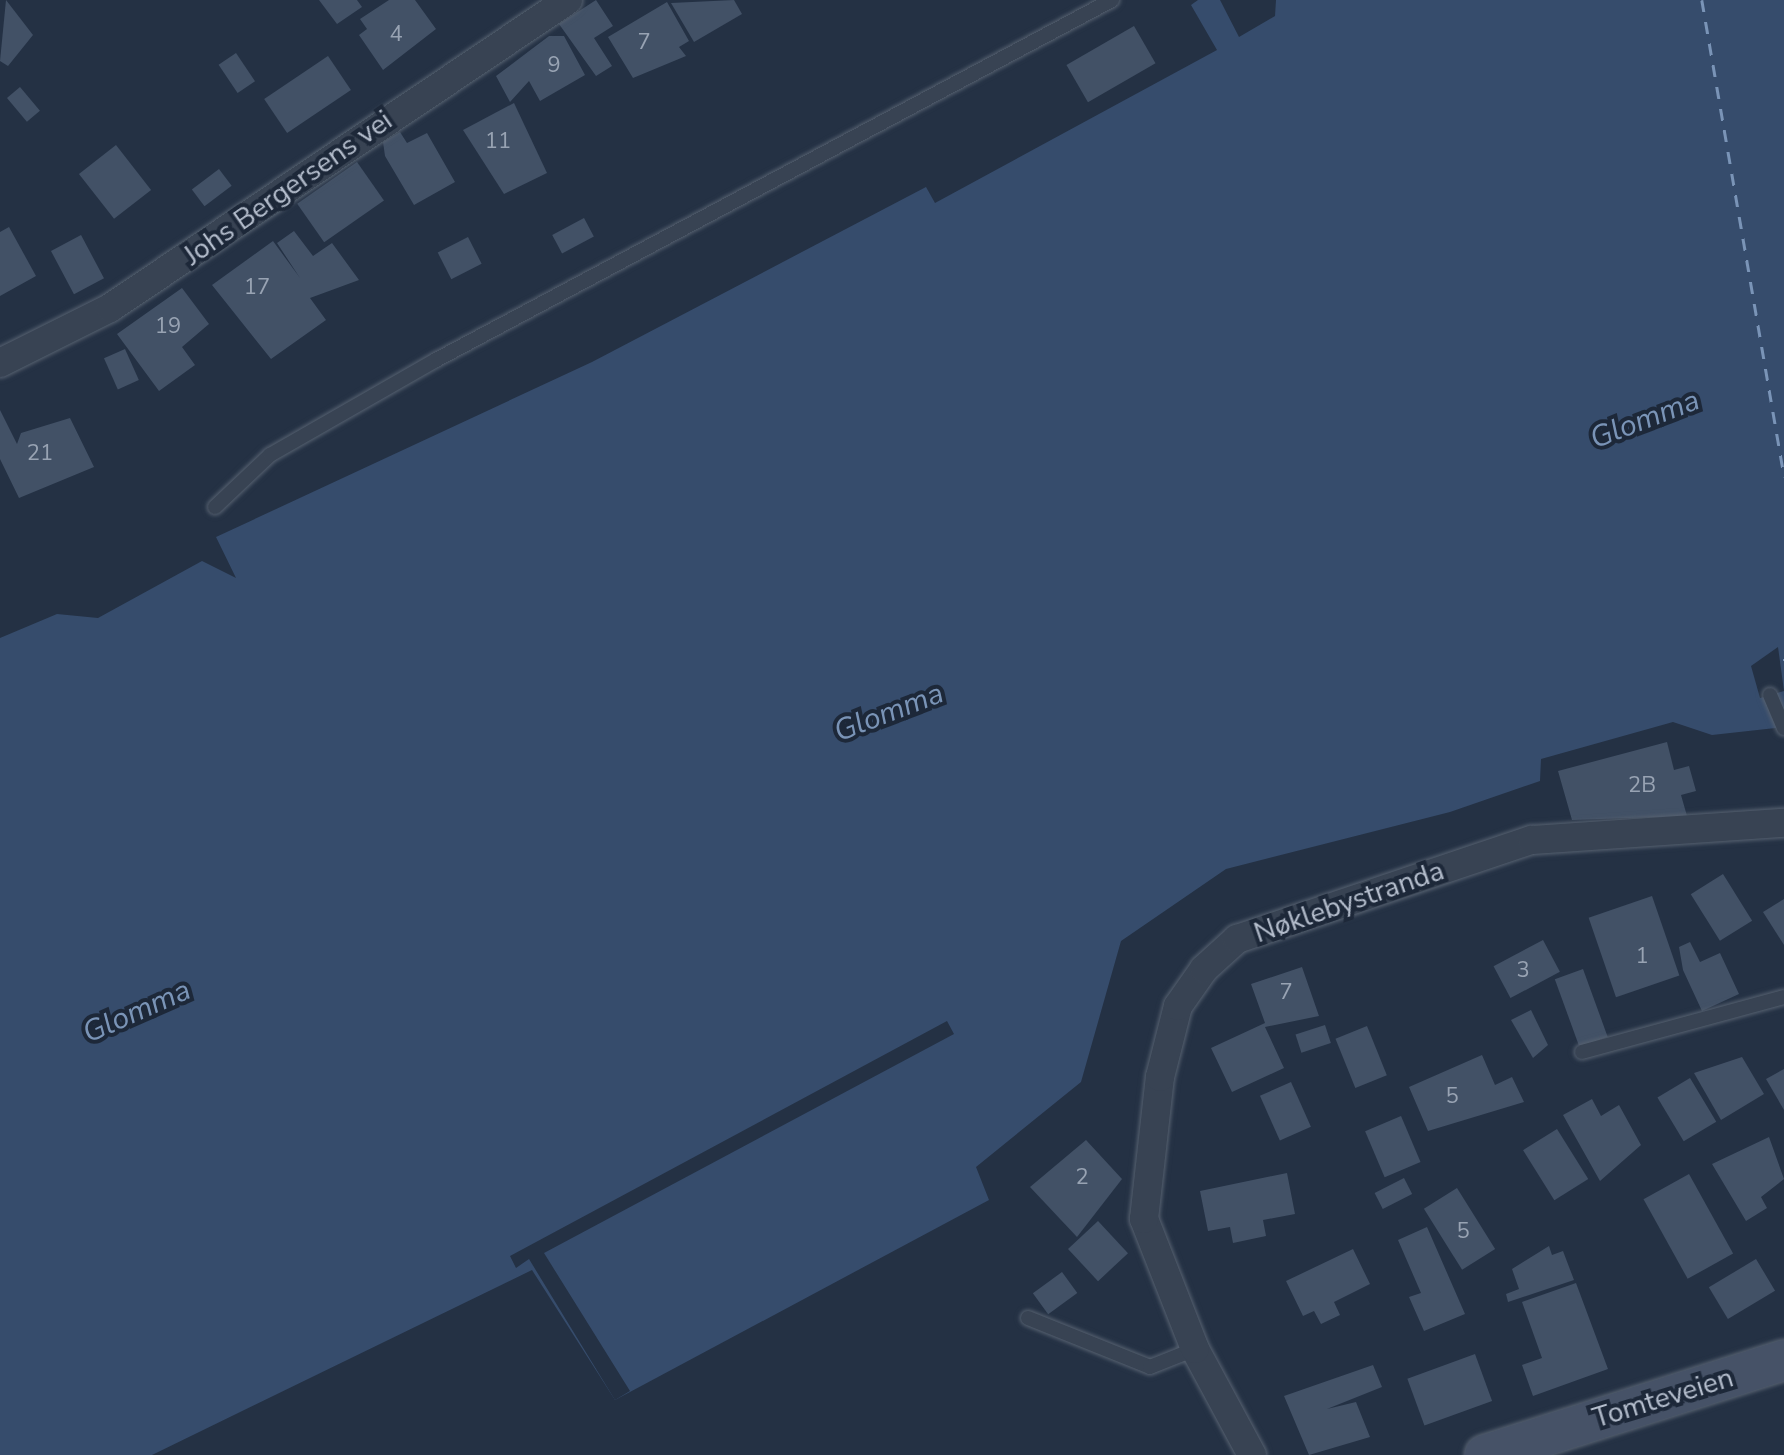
<!DOCTYPE html>
<html>
<head>
<meta charset="utf-8">
<style>
	body { margin:0 }
	#map { position:relative; width:1784px; height:1455px; overflow:hidden; background:#243144; font-family:"Nunito Sans",sans-serif }
	div>[style] { position:absolute }
	.water>* { inset:0; background:#364c6c }
	.pier>* { inset:0; background:#243144 }
	.ferry>* { height:2.5px; margin-top:-1.25px; transform-origin:0; background:repeating-linear-gradient(90deg,#7a94b7 0 12px,transparent 0 22px) }
	.building>* { inset:0; background:#425166; transform-origin:0 0 }
	.roads { filter:drop-shadow(0 0 2px #566170) drop-shadow(0 0 2px #566170) }
	.lane>* { height:14px; margin:-7px; padding:0 7px; transform-origin:7px; border-radius:7px; background:#384353 }
	.street>* { height:28px; margin:-14px; padding:0 14px; transform-origin:14px; border-radius:14px; background:#384353 }
	.secondary>* { height:40px; margin:-20px; padding:0 20px; transform-origin:20px; border-radius:20px; background:#465267 }
	span { translate:-50% -50%; white-space:nowrap; text-align:center; line-height:1.15; -webkit-text-stroke:8px #1d2839; paint-order:stroke }
	.number-label { font-size:22px; color:#98a3b3 }
	.number-label span { -webkit-text-stroke-width:0 }
	.street-label { font-size:28px; color:#b5becd }
	.water-label { font-size:30px; color:#7a94b7; font-style:italic }
</style>
</head>
<body>
<div id="map">
	<div class="water">
		<i style="clip-path:polygon(1198px 0,1220px 0,1239px 37px,1275px 16px,1276px 0,1784px 0,1784px 727px,1712px 735px,1673px 722px,1541px 759px,1540px 781px,1450px 812px,1226px 869px,1121px 941px,1081px 1082px,976px 1167px,989px 1200px,615px 1400px,532px 1270px,152px 1455px,0 1455px,0 638px,57px 614px,98px 618px,202px 561px,236px 578px,216px 537px,592px 362px,926px 187px,935px 203px,1217px 50px,1191px 5px)"></i>
	</div>
	<div class="pier">
		<i style="clip-path:polygon(1778px 647px,1784px 691px,1760px 698px,1751px 666px)"></i>
		<i style="clip-path:polygon(947px 1021px,954px 1034px,544px 1253px,630px 1391px,615px 1400px,529px 1259px,516px 1268px,510px 1256px)"></i>
	</div>
	<div class="ferry">
		<i style="left:1702px;top:0;width:484px;rotate:80.2deg"></i>
		<i style="left:1783px;top:660px;width:1px"></i>
	</div>
	<div class="building">
		<i style="clip-path:polygon(6px 0,33px 35px,8px 66px,0 61px)"></i>
		<i style="clip-path:polygon(319px 0,357px 0,362px 7px,337px 24px)"></i>
		<i style="clip-path:polygon(389px 0,415px 0,436px 29px,383px 70px,359px 35px,367px 29px,360px 19px)"></i>
		<i style="clip-path:polygon(596px 0,613px 26px,594px 38px,612px 66px,596px 76px,559px 24px)"></i>
		<i style="clip-path:polygon(734px 0,742px 14px,694px 42px,671px 3px)"></i>
		<i style="clip-path:polygon(667px 2px,689px 41px,679px 47px,686px 56px,633px 78px,608px 37px)"></i>
		<i style="left:1134px;top:26px;width:43px;height:78px;rotate:60deg"></i>
		<i style="clip-path:polygon(549px 36px,564px 36px,585px 75px,540px 101px,529px 81px,510px 102px,496px 76px)"></i>
		<i style="left:236px;top:53px;width:34px;height:21px;rotate:56deg"></i>
		<i style="left:328px;top:56px;width:41px;height:77px;rotate:56deg"></i>
		<i style="left:20px;top:87px;width:31px;height:17px;rotate:50deg"></i>
		<i style="clip-path:polygon(514px 103px,547px 173px,504px 194px,463px 130px)"></i>
		<i style="clip-path:polygon(400px 132px,407px 143px,427px 133px,455px 182px,414px 205px,385px 156px,383px 142px)"></i>
		<i style="left:116px;top:145px;width:57px;height:47px;rotate:52deg"></i>
		<i style="left:357px;top:162px;width:47px;height:73px;rotate:55deg"></i>
		<i style="left:219px;top:169px;width:21px;height:34px;rotate:53deg"></i>
		<i style="left:584px;top:218px;width:21px;height:36px;rotate:62deg"></i>
		<i style="clip-path:polygon(9px 227px,36px 276px,0 296px,0 232px)"></i>
		<i style="clip-path:polygon(294px 231px,313px 256px,332px 243px,359px 280px,310px 298px,326px 320px,271px 359px,212px 285px,273px 241px,300px 278px,277px 243px)"></i>
		<i style="left:81px;top:235px;width:49px;height:34px;rotate:62deg"></i>
		<i style="left:468px;top:237px;width:30px;height:34px;rotate:63deg"></i>
		<i style="clip-path:polygon(182px 288px,209px 324px,182px 347px,195px 365px,159px 391px,117px 334px)"></i>
		<i style="left:125px;top:349px;width:34px;height:23px;rotate:66deg"></i>
		<i style="clip-path:polygon(0 410px,17px 444px,21px 433px,70px 418px,94px 467px,19px 498px,0 459px)"></i>
		<i style="clip-path:polygon(1667px 742px,1674px 770px,1689px 766px,1696px 791px,1681px 795px,1687px 816px,1572px 820px,1558px 771px)"></i>
		<i style="left:1723px;top:874px;width:55px;height:38px;rotate:58deg"></i>
		<i style="left:1652px;top:896px;width:84px;height:67px;rotate:71deg"></i>
		<i style="clip-path:polygon(1784px 899px,1784px 945px,1763px 912px)"></i>
		<i style="left:1543px;top:940px;width:36px;height:56px;rotate:62deg"></i>
		<i style="clip-path:polygon(1690px 942px,1700px 962px,1720px 953px,1739px 994px,1702px 1011px,1683px 970px,1679px 947px)"></i>
		<i style="clip-path:polygon(1302px 967px,1319px 1016px,1265px 1027px,1284px 1068px,1232px 1092px,1211px 1048px,1265px 1023px,1251px 984px)"></i>
		<i style="left:1583px;top:969px;width:72px;height:30px;rotate:70deg"></i>
		<i style="clip-path:polygon(1531px 1010px,1548px 1045px,1533px 1058px,1511px 1020px)"></i>
		<i style="left:1325px;top:1025px;width:19px;height:31px;rotate:72deg"></i>
		<i style="left:1367px;top:1026px;width:53px;height:34px;rotate:68deg"></i>
		<i style="clip-path:polygon(1482px 1055px,1495px 1085px,1512px 1077px,1524px 1102px,1428px 1131px,1409px 1087px)"></i>
		<i style="clip-path:polygon(1742px 1057px,1764px 1094px,1721px 1120px,1694px 1073px)"></i>
		<i style="clip-path:polygon(1784px 1069px,1784px 1110px,1766px 1079px)"></i>
		<i style="left:1690px;top:1078px;width:51px;height:38px;rotate:59deg"></i>
		<i style="left:1291px;top:1082px;width:49px;height:34px;rotate:66deg"></i>
		<i style="clip-path:polygon(1592px 1099px,1601px 1116px,1619px 1105px,1641px 1145px,1600px 1181px,1563px 1115px)"></i>
		<i style="left:1401px;top:1116px;width:50px;height:39px;rotate:67deg"></i>
		<i style="left:1557px;top:1129px;width:59px;height:40px;rotate:58deg"></i>
		<i style="clip-path:polygon(1769px 1137px,1784px 1179px,1761px 1197px,1767px 1208px,1746px 1221px,1712px 1164px)"></i>
		<i style="clip-path:polygon(1086px 1140px,1122px 1179px,1077px 1237px,1030px 1187px)"></i>
		<i style="clip-path:polygon(1287px 1173px,1295px 1214px,1263px 1220px,1266px 1236px,1233px 1243px,1230px 1227px,1208px 1231px,1200px 1191px)"></i>
		<i style="left:1689px;top:1174px;width:91px;height:52px;rotate:61deg"></i>
		<i style="left:1404px;top:1178px;width:18px;height:33px;rotate:63deg"></i>
		<i style="left:1457px;top:1188px;width:72px;height:39px;rotate:58deg"></i>
		<i style="left:1098px;top:1221px;width:44px;height:41px;rotate:47deg"></i>
		<i style="clip-path:polygon(1427px 1227px,1465px 1314px,1424px 1331px,1409px 1297px,1421px 1293px,1398px 1240px)"></i>
		<i style="clip-path:polygon(1549px 1246px,1552px 1255px,1563px 1251px,1574px 1280px,1508px 1302px,1506px 1294px,1519px 1289px,1512px 1269px)"></i>
		<i style="clip-path:polygon(1353px 1249px,1370px 1284px,1334px 1302px,1340px 1315px,1321px 1324px,1314px 1311px,1303px 1316px,1286px 1281px)"></i>
		<i style="left:1756px;top:1259px;width:37px;height:55px;rotate:59deg"></i>
		<i style="left:1062px;top:1272px;width:26px;height:36px;rotate:54deg"></i>
		<i style="clip-path:polygon(1576px 1283px,1608px 1369px,1533px 1396px,1522px 1365px,1542px 1358px,1522px 1302px)"></i>
		<i style="left:1475px;top:1354px;width:50px;height:72px;rotate:70deg"></i>
		<i style="clip-path:polygon(1373px 1365px,1382px 1387px,1327px 1409px,1356px 1402px,1370px 1437px,1309px 1455px,1284px 1396px)"></i>
	</div>
	<div class="roads">
		<div class="lane">
			<i style="left:215px;top:507px;width:76px;rotate:-43.4deg"></i>
			<i style="left:270px;top:455px;width:191px;rotate:-29.8deg"></i>
			<i style="left:436px;top:360px;width:766px;rotate:-28.04deg"></i>
			<i style="left:1770px;top:695px;width:36px;rotate:67deg"></i>
			<i style="left:1582px;top:1052px;width:209px;rotate:-15.2deg"></i>
			<i style="left:1028px;top:1318px;width:131px;rotate:21.9deg"></i>
			<i style="left:1150px;top:1367px;width:48px;rotate:-21.8deg"></i>
		</div>
		<div class="street">
			<i style="left:0;top:363px;width:123px;rotate:-26.6deg"></i>
			<i style="left:110px;top:308px;width:552px;rotate:-33.92deg"></i>
			<i style="left:1252px;top:1455px;width:120px;rotate:-118.3deg"></i>
			<i style="left:1195px;top:1349px;width:140px;rotate:-111.4deg"></i>
			<i style="left:1144px;top:1219px;width:143px;rotate:-83.6deg"></i>
			<i style="left:1160px;top:1077px;width:73px;rotate:-75.8deg"></i>
			<i style="left:1178px;top:1006px;width:45px;rotate:-54.9deg"></i>
			<i style="left:1204px;top:969px;width:45px;rotate:-42.3deg"></i>
			<i style="left:1237px;top:939px;width:311px;rotate:-18.6deg"></i>
			<i style="left:1532px;top:840px;width:253px;rotate:-3.9deg"></i>
		</div>
		<div class="secondary">
			<i style="left:1485px;top:1455px;width:314px;rotate:-17.6deg"></i>
		</div>
	</div>
	<div class="number-label">
		<span style="left:396px;top:35px">4</span>
		<span style="left:644px;top:43px">7</span>
		<span style="left:554px;top:66px">9</span>
		<span style="left:498px;top:142px">11</span>
		<span style="left:257px;top:288px">17</span>
		<span style="left:168px;top:327px">19</span>
		<span style="left:40px;top:454px">21</span>
		<span style="left:1642px;top:786px">2B</span>
		<span style="left:1642px;top:957px">1</span>
		<span style="left:1523px;top:971px">3</span>
		<span style="left:1286px;top:993px">7</span>
		<span style="left:1452px;top:1097px">5</span>
		<span style="left:1082px;top:1178px">2</span>
		<span style="left:1463px;top:1232px">5</span>
	</div>
	<div class="street-label">
		<span style="left:288px;top:188px;rotate:-35deg">Johs Bergersens vei</span>
		<span style="left:1349px;top:902px;rotate:-19deg">Nøklebystranda</span>
		<span style="left:1663px;top:1398px;rotate:-17deg">Tomteveien</span>
	</div>
	<div class="water-label">
		<span style="left:1645px;top:420px;rotate:-21deg">Glomma</span>
		<span style="left:889px;top:713px;rotate:-21deg">Glomma</span>
		<span style="left:137px;top:1012px;rotate:-24deg">Glomma</span>
	</div>
</div>
</body>
</html>
